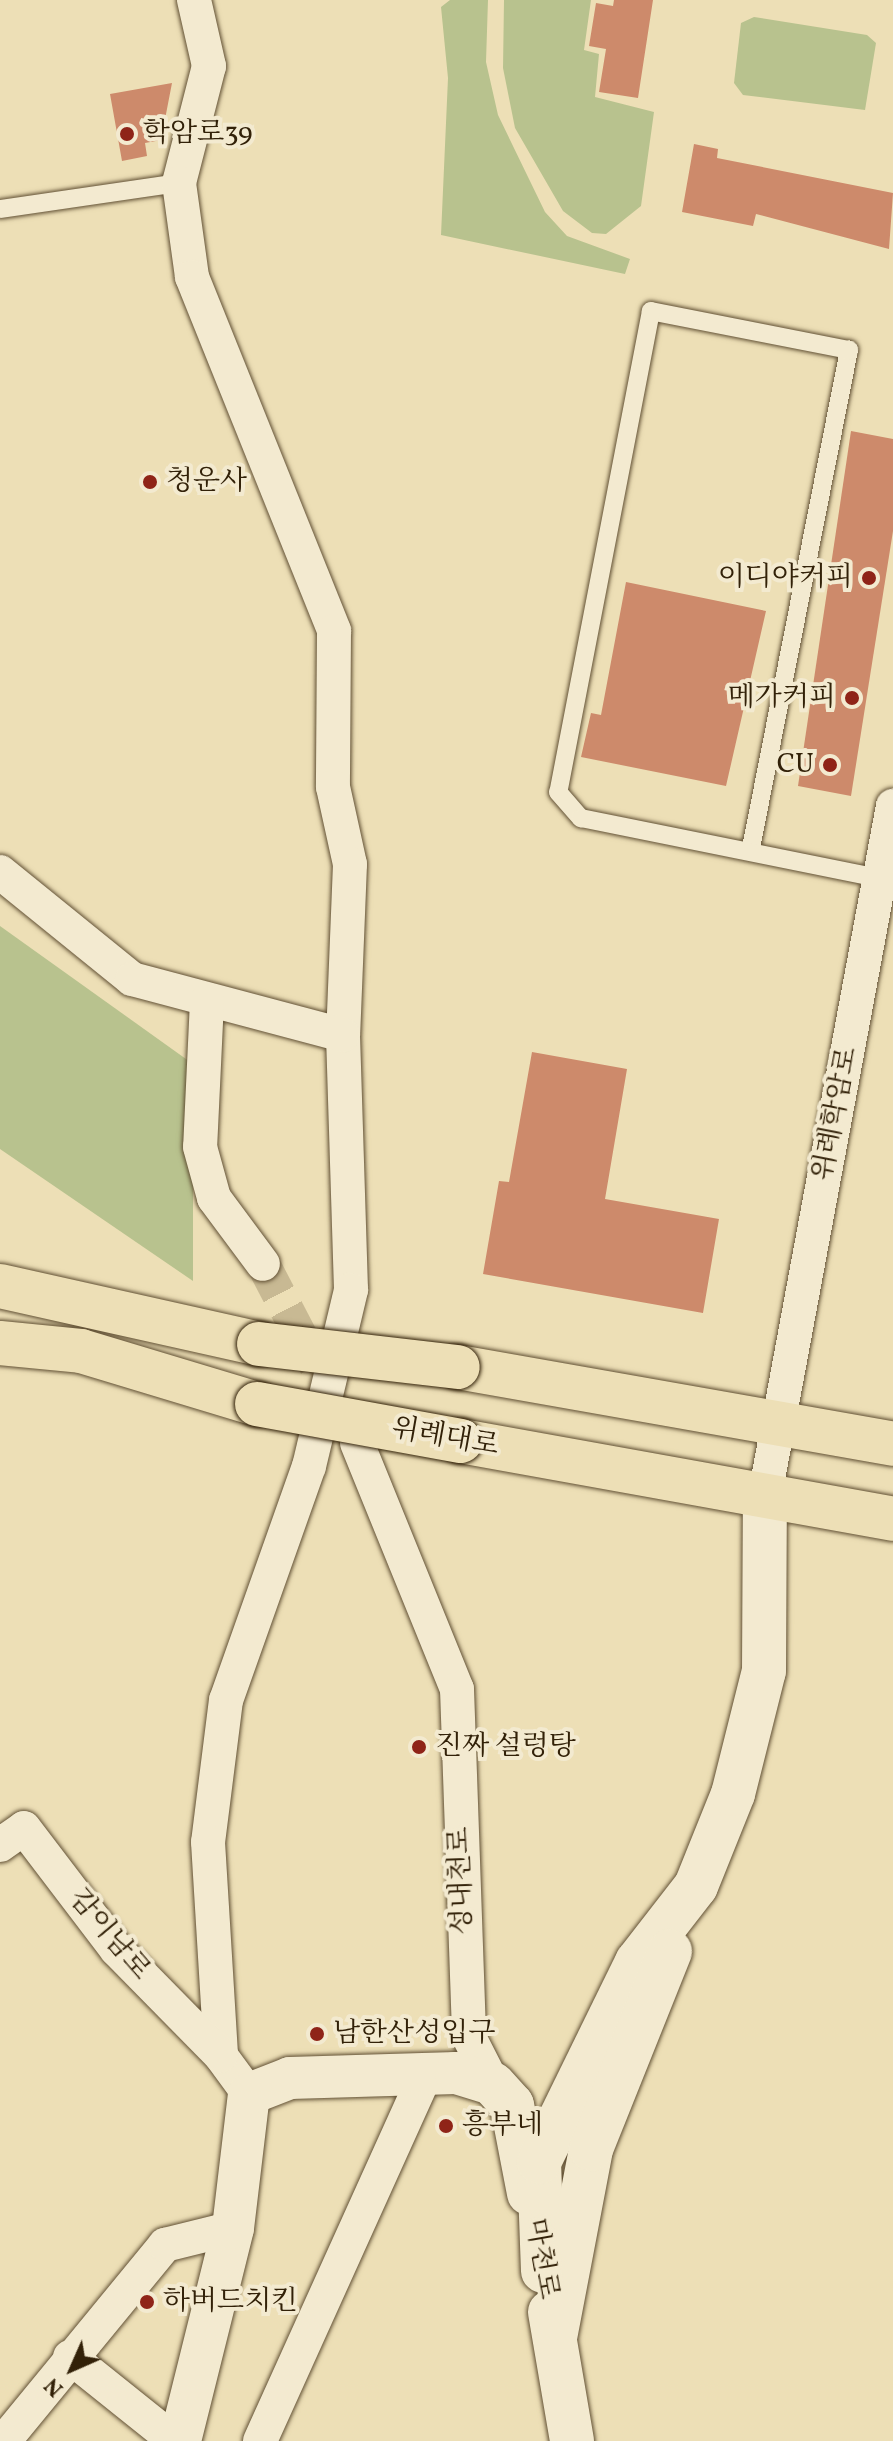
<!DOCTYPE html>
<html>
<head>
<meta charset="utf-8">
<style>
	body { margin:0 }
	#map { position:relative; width:893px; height:2441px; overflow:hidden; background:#eddfb6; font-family:Vollkorn,"Noto Serif KR",serif }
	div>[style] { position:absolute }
	.green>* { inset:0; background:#b8c28e }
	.building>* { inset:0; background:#cd8a6b }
	.minor-tunnel>* { height:34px; margin-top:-17px; transform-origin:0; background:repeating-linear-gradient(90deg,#c8b993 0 34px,transparent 0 51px) }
	.roads { filter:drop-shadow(0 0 2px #615034) drop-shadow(0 0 2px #615034) }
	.service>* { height:18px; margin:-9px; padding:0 9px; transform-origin:9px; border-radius:9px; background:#f3ead0 }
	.minor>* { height:34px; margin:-17px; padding:0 17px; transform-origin:17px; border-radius:17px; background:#f3ead0 }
	.tertiary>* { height:42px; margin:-21px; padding:0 21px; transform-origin:21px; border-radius:21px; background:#f3ead0 }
	.secondary>* { height:44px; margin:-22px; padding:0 22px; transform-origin:22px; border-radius:22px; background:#f3ead0 }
	.primary>* { height:44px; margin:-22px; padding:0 22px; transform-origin:22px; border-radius:22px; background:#eddfb6 }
	.bridges { filter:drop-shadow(0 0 2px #322108) drop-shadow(0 0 2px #322108) }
	.primary-bridge>* { height:44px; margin:-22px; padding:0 22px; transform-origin:22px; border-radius:22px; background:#eddfb6 }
	.dots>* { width:22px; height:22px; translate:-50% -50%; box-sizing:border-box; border:4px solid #f3ead0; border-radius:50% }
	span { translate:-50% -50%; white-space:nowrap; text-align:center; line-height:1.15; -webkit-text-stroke:8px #f3ead0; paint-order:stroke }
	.poi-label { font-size:28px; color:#322108 }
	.left { translate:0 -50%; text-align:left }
	.right { translate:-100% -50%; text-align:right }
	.street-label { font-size:28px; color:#322108 }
	.north { position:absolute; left:32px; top:2329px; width:80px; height:80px; -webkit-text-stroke:6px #f3ead0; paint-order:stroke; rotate:225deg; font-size:22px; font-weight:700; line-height:32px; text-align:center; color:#322108 }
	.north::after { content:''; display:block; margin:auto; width:28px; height:36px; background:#322108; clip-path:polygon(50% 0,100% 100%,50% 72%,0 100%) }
</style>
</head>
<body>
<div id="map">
	<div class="green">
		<i style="clip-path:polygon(450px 0,488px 0,486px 62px,498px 115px,545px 212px,567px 236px,630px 259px,625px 274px,441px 235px,448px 78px,441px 7px)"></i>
		<i style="clip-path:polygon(504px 0,591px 0,584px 50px,599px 54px,595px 97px,654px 112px,641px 206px,606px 234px,592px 233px,563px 211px,515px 128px,503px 68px)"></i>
		<i style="clip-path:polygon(754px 17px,867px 35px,876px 43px,865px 110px,743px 95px,734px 83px,741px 23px)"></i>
		<i style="clip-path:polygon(0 926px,193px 1064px,193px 1281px,0 1149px)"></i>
	</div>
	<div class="building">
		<i style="clip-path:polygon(614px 0,653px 0,638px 98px,599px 92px,606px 49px,589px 46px,596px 3px,613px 6px)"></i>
		<i style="clip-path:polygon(172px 83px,161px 140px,145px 143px,147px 156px,122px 161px,110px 94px)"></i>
		<i style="clip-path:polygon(694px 144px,718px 149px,717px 158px,893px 193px,889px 249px,756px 214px,753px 226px,682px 212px)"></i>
		<i style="clip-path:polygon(851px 431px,893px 439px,893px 531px,851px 796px,798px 786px)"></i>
		<i style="clip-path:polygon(626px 582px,766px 611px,726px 786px,581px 757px,591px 713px,601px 715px)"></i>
		<i style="clip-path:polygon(532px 1052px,627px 1069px,605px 1199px,719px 1219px,703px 1313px,483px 1274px,499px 1181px,509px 1182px)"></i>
	</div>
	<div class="minor-tunnel">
		<i style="left:263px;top:1264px;width:115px;rotate:62.5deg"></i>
	</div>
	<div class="roads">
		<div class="service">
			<i style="left:0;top:209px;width:181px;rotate:-8.3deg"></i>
			<i style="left:751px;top:848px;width:508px;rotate:-78.87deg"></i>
			<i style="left:849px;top:350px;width:202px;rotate:-168.9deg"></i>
			<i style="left:651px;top:311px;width:490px;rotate:100.9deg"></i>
			<i style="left:558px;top:792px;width:35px;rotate:49deg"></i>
			<i style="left:581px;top:818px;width:309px;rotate:11.4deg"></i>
		</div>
		<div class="minor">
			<i style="left:194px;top:0;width:68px;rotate:77.2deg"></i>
			<i style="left:209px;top:66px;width:121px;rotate:104.4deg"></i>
			<i style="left:179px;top:183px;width:95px;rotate:82.1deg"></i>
			<i style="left:192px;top:277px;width:381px;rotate:68.1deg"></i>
			<i style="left:334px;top:631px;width:156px;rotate:90.4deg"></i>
			<i style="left:333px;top:787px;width:79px;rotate:77.6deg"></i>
			<i style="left:350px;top:864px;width:171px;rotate:92.3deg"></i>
			<i style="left:343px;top:1035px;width:255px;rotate:88.2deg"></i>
			<i style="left:351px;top:1290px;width:181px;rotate:103.4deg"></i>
			<i style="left:309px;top:1466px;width:248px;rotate:109.5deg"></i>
			<i style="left:226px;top:1700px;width:143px;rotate:97.2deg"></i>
			<i style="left:208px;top:1842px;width:214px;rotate:86.5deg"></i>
			<i style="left:221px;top:2056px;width:47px;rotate:53.6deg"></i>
			<i style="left:0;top:872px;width:170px;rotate:39deg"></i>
			<i style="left:132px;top:979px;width:218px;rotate:14.9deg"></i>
			<i style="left:207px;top:1001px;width:146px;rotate:92.7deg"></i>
			<i style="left:200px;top:1147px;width:53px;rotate:74.6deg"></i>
			<i style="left:214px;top:1198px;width:82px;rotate:53.4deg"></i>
			<i style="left:357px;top:1443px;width:266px;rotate:67.9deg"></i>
			<i style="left:457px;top:1689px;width:348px;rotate:88deg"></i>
			<i style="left:469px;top:2037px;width:53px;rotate:62.9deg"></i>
			<i style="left:765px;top:1495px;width:701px;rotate:-79.48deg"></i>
			<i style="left:0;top:1845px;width:29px;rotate:-35deg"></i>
			<i style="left:24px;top:1828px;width:153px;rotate:52.7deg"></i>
			<i style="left:117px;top:1950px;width:148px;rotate:45.5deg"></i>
			<i style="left:70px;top:2357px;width:134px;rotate:38.7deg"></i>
			<i style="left:4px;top:2441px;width:254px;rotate:-50.6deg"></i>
			<i style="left:165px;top:2245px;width:70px;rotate:-14deg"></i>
			<i style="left:260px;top:2441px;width:401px;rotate:-65.7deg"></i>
		</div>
		<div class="tertiary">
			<i style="left:180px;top:2441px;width:219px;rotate:-76deg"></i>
			<i style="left:233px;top:2228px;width:135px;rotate:-83.2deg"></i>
			<i style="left:249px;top:2094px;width:44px;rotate:-21.3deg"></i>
			<i style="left:290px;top:2078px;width:166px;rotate:-1.7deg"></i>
			<i style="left:456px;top:2073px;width:39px;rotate:17deg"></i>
		</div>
		<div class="secondary">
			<i style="left:493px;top:2084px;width:28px;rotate:48deg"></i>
			<i style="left:512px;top:2105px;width:90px;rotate:79.1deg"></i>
			<i style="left:543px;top:2271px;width:109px;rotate:-92.1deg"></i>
			<i style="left:539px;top:2162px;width:223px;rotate:-63.9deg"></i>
			<i style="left:637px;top:1962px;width:96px;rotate:-52.2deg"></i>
			<i style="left:696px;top:1886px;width:99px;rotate:-68.1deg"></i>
			<i style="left:733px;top:1794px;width:127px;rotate:-75.9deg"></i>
			<i style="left:764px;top:1671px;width:176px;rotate:-89.7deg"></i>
			<i style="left:550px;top:2312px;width:131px;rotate:80.3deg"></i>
			<i style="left:555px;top:2338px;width:192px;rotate:-79.2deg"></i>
			<i style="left:591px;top:2149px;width:213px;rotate:-68.2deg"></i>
		</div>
		<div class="primary">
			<i style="left:0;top:1286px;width:265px;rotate:12.6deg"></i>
			<i style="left:0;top:1343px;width:81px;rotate:5.6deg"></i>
			<i style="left:81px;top:1351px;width:184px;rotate:16.8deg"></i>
			<i style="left:458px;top:1367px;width:442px;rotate:10deg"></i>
			<i style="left:461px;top:1441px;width:439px;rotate:10.2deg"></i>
		</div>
	</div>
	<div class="bridges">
		<div class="primary-bridge">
			<i style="left:259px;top:1344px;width:200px;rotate:6.6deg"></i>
			<i style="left:257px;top:1404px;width:207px;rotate:10.3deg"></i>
		</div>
	</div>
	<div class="dots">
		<i style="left:127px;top:134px;background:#8f2418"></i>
		<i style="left:150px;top:482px;background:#8f2418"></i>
		<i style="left:869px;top:578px;background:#8f2418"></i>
		<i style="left:852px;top:698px;background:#8f2418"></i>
		<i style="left:830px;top:765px;background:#8f2418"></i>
		<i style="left:419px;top:1747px;background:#8f2418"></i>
		<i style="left:317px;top:2034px;background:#8f2418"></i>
		<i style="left:446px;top:2126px;background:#8f2418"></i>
		<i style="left:147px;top:2302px;background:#8f2418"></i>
	</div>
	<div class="poi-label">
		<span class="left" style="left:143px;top:134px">학암로39</span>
		<span class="left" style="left:166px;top:482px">청운사</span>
		<span class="right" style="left:853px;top:578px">이디야커피</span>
		<span class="right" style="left:836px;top:698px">메가커피</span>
		<span class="right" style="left:814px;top:765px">CU</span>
		<span class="left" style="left:435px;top:1747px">진짜 설렁탕</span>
		<span class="left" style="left:333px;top:2034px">남한산성입구</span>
		<span class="left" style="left:462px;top:2126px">흥부네</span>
		<span class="left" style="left:163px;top:2302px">하버드치킨</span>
	</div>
	<div class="street-label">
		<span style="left:836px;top:1114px;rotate:-79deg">위례학암로</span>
		<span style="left:445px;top:1438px;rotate:10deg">위례대로</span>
		<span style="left:462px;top:1881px;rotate:-92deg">성내천로</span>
		<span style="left:109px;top:1935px;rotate:50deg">감이남로</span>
		<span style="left:541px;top:2259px;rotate:80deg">마천로</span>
	</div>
	<div class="north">N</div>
</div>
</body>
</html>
